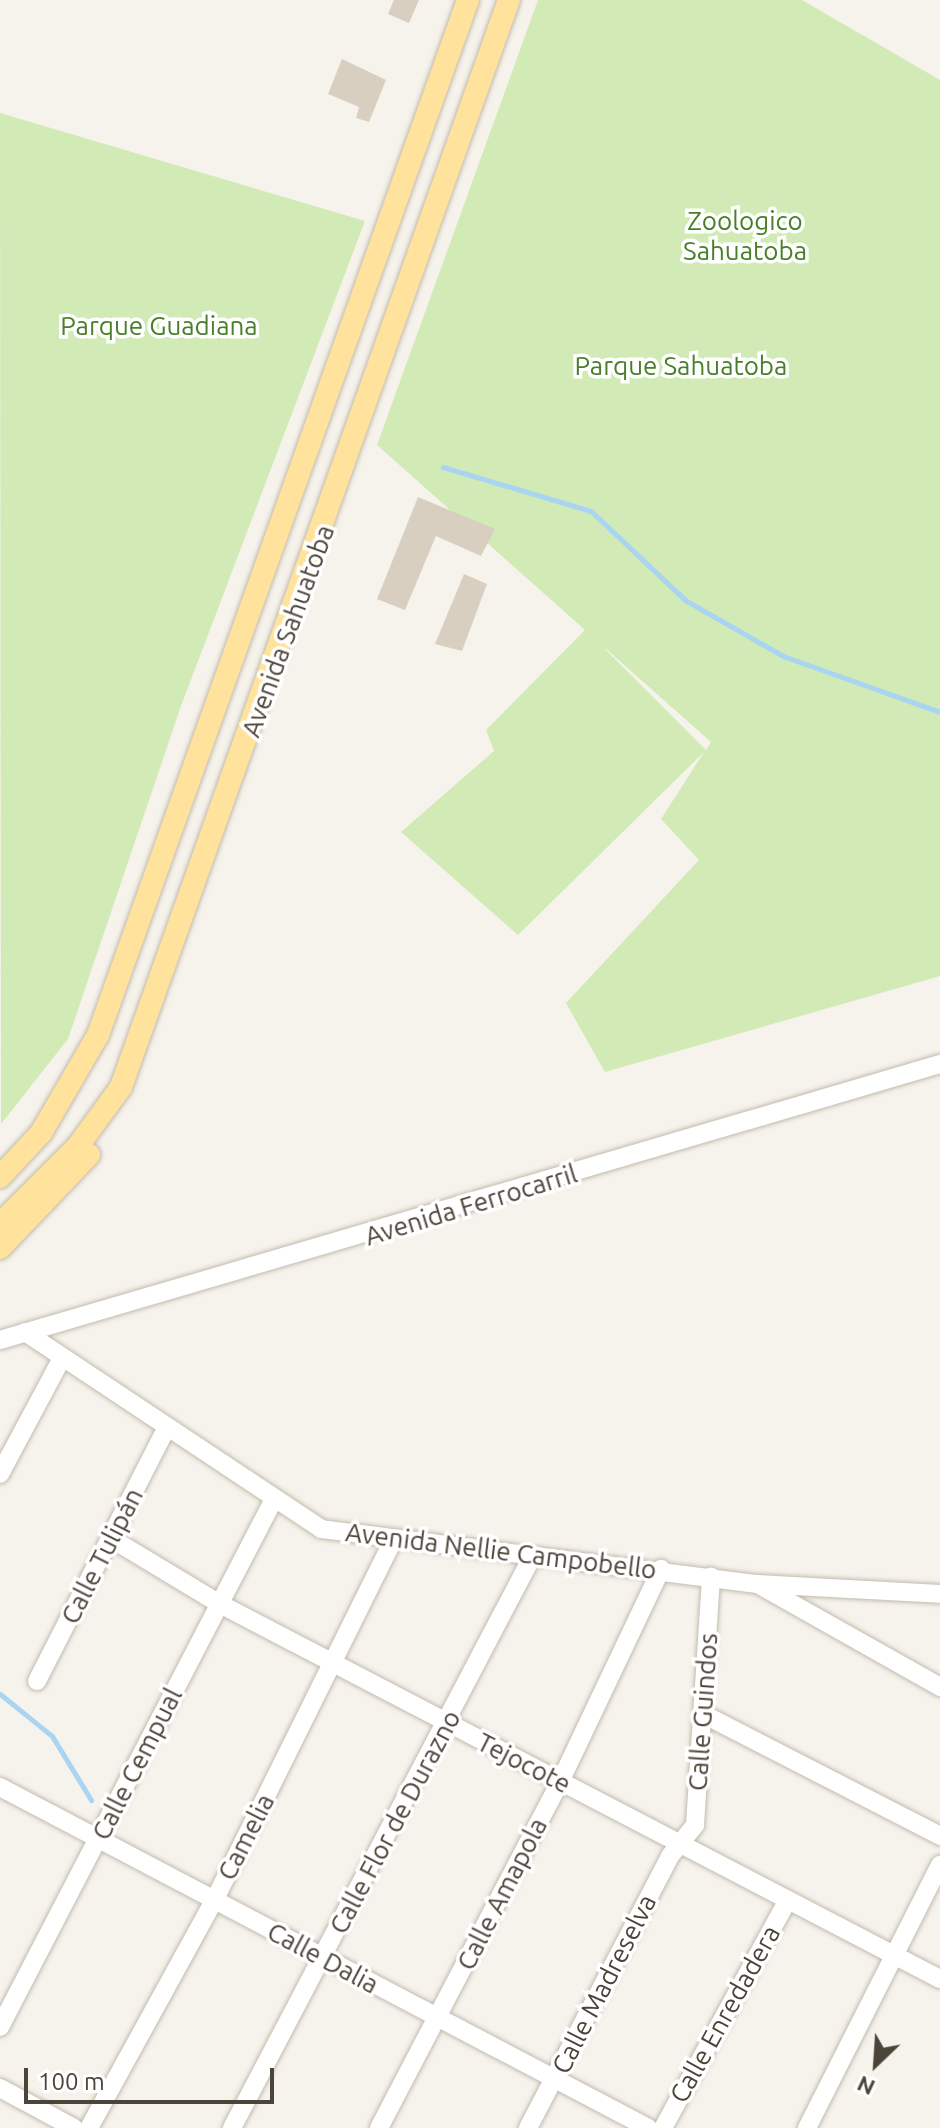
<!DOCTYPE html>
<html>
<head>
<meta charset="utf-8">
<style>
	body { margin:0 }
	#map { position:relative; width:940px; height:2128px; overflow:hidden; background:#f6f3ec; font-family:Ubuntu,sans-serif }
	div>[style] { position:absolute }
	.green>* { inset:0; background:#d2eab5 }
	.stream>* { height:5px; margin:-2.5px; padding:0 2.5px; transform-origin:2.5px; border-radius:2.5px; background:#a9d4f2 }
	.building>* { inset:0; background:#d8cfc1 }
	.roads { filter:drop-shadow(0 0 2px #c2bbae) drop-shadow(0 0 2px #c2bbae) }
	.minor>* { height:18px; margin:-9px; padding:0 9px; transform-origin:9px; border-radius:9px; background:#fff }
	.major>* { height:22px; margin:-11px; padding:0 11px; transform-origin:11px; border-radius:11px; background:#ffe39c }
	span { translate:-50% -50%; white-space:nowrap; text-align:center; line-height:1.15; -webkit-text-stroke:7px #fff; paint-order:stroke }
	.park-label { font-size:26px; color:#4a7f2a }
	.street-label { font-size:26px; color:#4b4439 }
	.north { position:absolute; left:836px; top:2024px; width:80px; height:80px; -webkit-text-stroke:6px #fff; paint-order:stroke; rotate:205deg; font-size:22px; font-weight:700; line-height:32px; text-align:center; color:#4b4439 }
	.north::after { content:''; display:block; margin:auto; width:28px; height:36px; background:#4b4439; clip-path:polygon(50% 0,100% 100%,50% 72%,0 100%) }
	.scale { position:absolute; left:24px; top:2068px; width:250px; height:36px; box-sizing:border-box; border:4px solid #4b4439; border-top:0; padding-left:10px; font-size:24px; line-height:28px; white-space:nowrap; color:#4b4439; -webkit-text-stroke:6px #fff; paint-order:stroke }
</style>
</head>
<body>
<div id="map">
	<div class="green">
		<i style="clip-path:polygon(evenodd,538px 0,802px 0,940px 80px,940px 976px,605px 1072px,566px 1003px,699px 860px,661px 819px,704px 752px,518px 935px,401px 832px,494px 751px,486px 730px,585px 630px,377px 445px,538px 0,605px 648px,711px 742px,706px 750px,605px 649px,605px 648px)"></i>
		<i style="clip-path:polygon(0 113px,365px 221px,181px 706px,68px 1039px,1px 1124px)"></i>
	</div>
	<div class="stream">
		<i style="left:443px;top:467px;width:154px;rotate:16.6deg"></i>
		<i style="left:591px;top:511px;width:129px;rotate:43.4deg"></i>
		<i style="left:685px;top:600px;width:113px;rotate:29.7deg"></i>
		<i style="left:783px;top:656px;width:167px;rotate:19.6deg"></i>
		<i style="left:0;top:1694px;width:67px;rotate:38.9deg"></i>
		<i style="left:52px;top:1736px;width:75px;rotate:58.6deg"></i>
	</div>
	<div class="building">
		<i style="clip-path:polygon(394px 0,419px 0,409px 23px,388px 14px)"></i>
		<i style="clip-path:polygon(342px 59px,386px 80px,369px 122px,356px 118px,359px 107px,328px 94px)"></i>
		<i style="clip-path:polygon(418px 497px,495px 529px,481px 556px,436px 536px,405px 610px,377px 599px)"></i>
		<i style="clip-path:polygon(464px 574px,487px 584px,462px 651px,435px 644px)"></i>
	</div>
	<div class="roads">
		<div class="minor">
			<i style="left:25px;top:1332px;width:356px;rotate:33.6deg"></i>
			<i style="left:321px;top:1529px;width:439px;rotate:7.2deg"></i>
			<i style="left:757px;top:1584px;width:183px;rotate:3.1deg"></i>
			<i style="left:0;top:1340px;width:980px;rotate:-16.36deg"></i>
			<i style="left:0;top:1474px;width:132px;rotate:-61.9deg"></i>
			<i style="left:112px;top:1539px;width:124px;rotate:31.1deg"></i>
			<i style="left:218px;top:1603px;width:814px;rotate:27.51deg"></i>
			<i style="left:761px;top:1586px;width:206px;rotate:29.4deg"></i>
			<i style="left:37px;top:1681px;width:281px;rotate:-62.9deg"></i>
			<i style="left:703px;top:1714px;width:267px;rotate:27.2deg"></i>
			<i style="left:0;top:1787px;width:732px;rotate:27.75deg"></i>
			<i style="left:0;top:2027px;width:593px;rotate:-62.57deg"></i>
			<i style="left:0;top:2088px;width:84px;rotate:28.4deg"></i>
			<i style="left:89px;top:2128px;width:259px;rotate:-61.2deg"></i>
			<i style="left:214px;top:1901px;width:402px;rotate:-63.6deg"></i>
			<i style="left:232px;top:2128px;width:645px;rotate:-62.28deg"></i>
			<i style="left:379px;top:2128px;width:390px;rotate:-62.4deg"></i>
			<i style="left:560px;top:1782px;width:236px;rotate:-64.6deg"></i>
			<i style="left:528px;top:2128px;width:307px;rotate:-62.4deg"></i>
			<i style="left:670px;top:1856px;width:40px;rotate:-51deg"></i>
			<i style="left:695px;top:1825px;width:249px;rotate:-86.3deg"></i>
			<i style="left:663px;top:2128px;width:260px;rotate:-61.3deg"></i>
			<i style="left:807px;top:2128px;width:295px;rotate:-63.2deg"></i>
		</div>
		<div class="major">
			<i style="left:0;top:1177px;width:60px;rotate:-47deg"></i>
			<i style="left:41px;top:1133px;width:113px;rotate:-59.8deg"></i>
			<i style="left:98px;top:1035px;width:1099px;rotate:-70.33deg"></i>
			<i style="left:0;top:1224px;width:110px;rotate:-45deg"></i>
			<i style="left:78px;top:1146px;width:73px;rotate:-53.9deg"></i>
			<i style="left:121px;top:1087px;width:1154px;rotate:-70.36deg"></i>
			<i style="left:0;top:1248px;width:129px;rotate:-46.3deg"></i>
		</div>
	</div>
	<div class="park-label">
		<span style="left:745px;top:236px">Zoologico<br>Sahuatoba</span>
		<span style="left:159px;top:326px">Parque Guadiana</span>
		<span style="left:681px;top:366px">Parque Sahuatoba</span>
	</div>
	<div class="street-label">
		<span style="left:288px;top:631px;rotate:-70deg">Avenida Sahuatoba</span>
		<span style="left:471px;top:1205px;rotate:-17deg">Avenida Ferrocarril</span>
		<span style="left:501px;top:1551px;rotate:7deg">Avenida Nellie Campobello</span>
		<span style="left:102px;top:1556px;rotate:-63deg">Calle Tulipán</span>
		<span style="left:703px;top:1712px;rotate:-86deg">Calle Guindos</span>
		<span style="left:524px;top:1763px;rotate:27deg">Tejocote</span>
		<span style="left:137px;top:1764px;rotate:-63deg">Calle Cempual</span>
		<span style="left:395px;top:1822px;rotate:-62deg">Calle Flor de Durazno</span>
		<span style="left:246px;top:1837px;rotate:-63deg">Camelia</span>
		<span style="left:502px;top:1894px;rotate:-63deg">Calle Amapola</span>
		<span style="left:323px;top:1958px;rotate:28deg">Calle Dalia</span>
		<span style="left:604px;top:1984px;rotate:-63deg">Calle Madreselva</span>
		<span style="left:725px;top:2014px;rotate:-61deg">Calle Enredadera</span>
	</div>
	<div class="north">N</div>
	<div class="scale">100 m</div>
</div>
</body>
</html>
